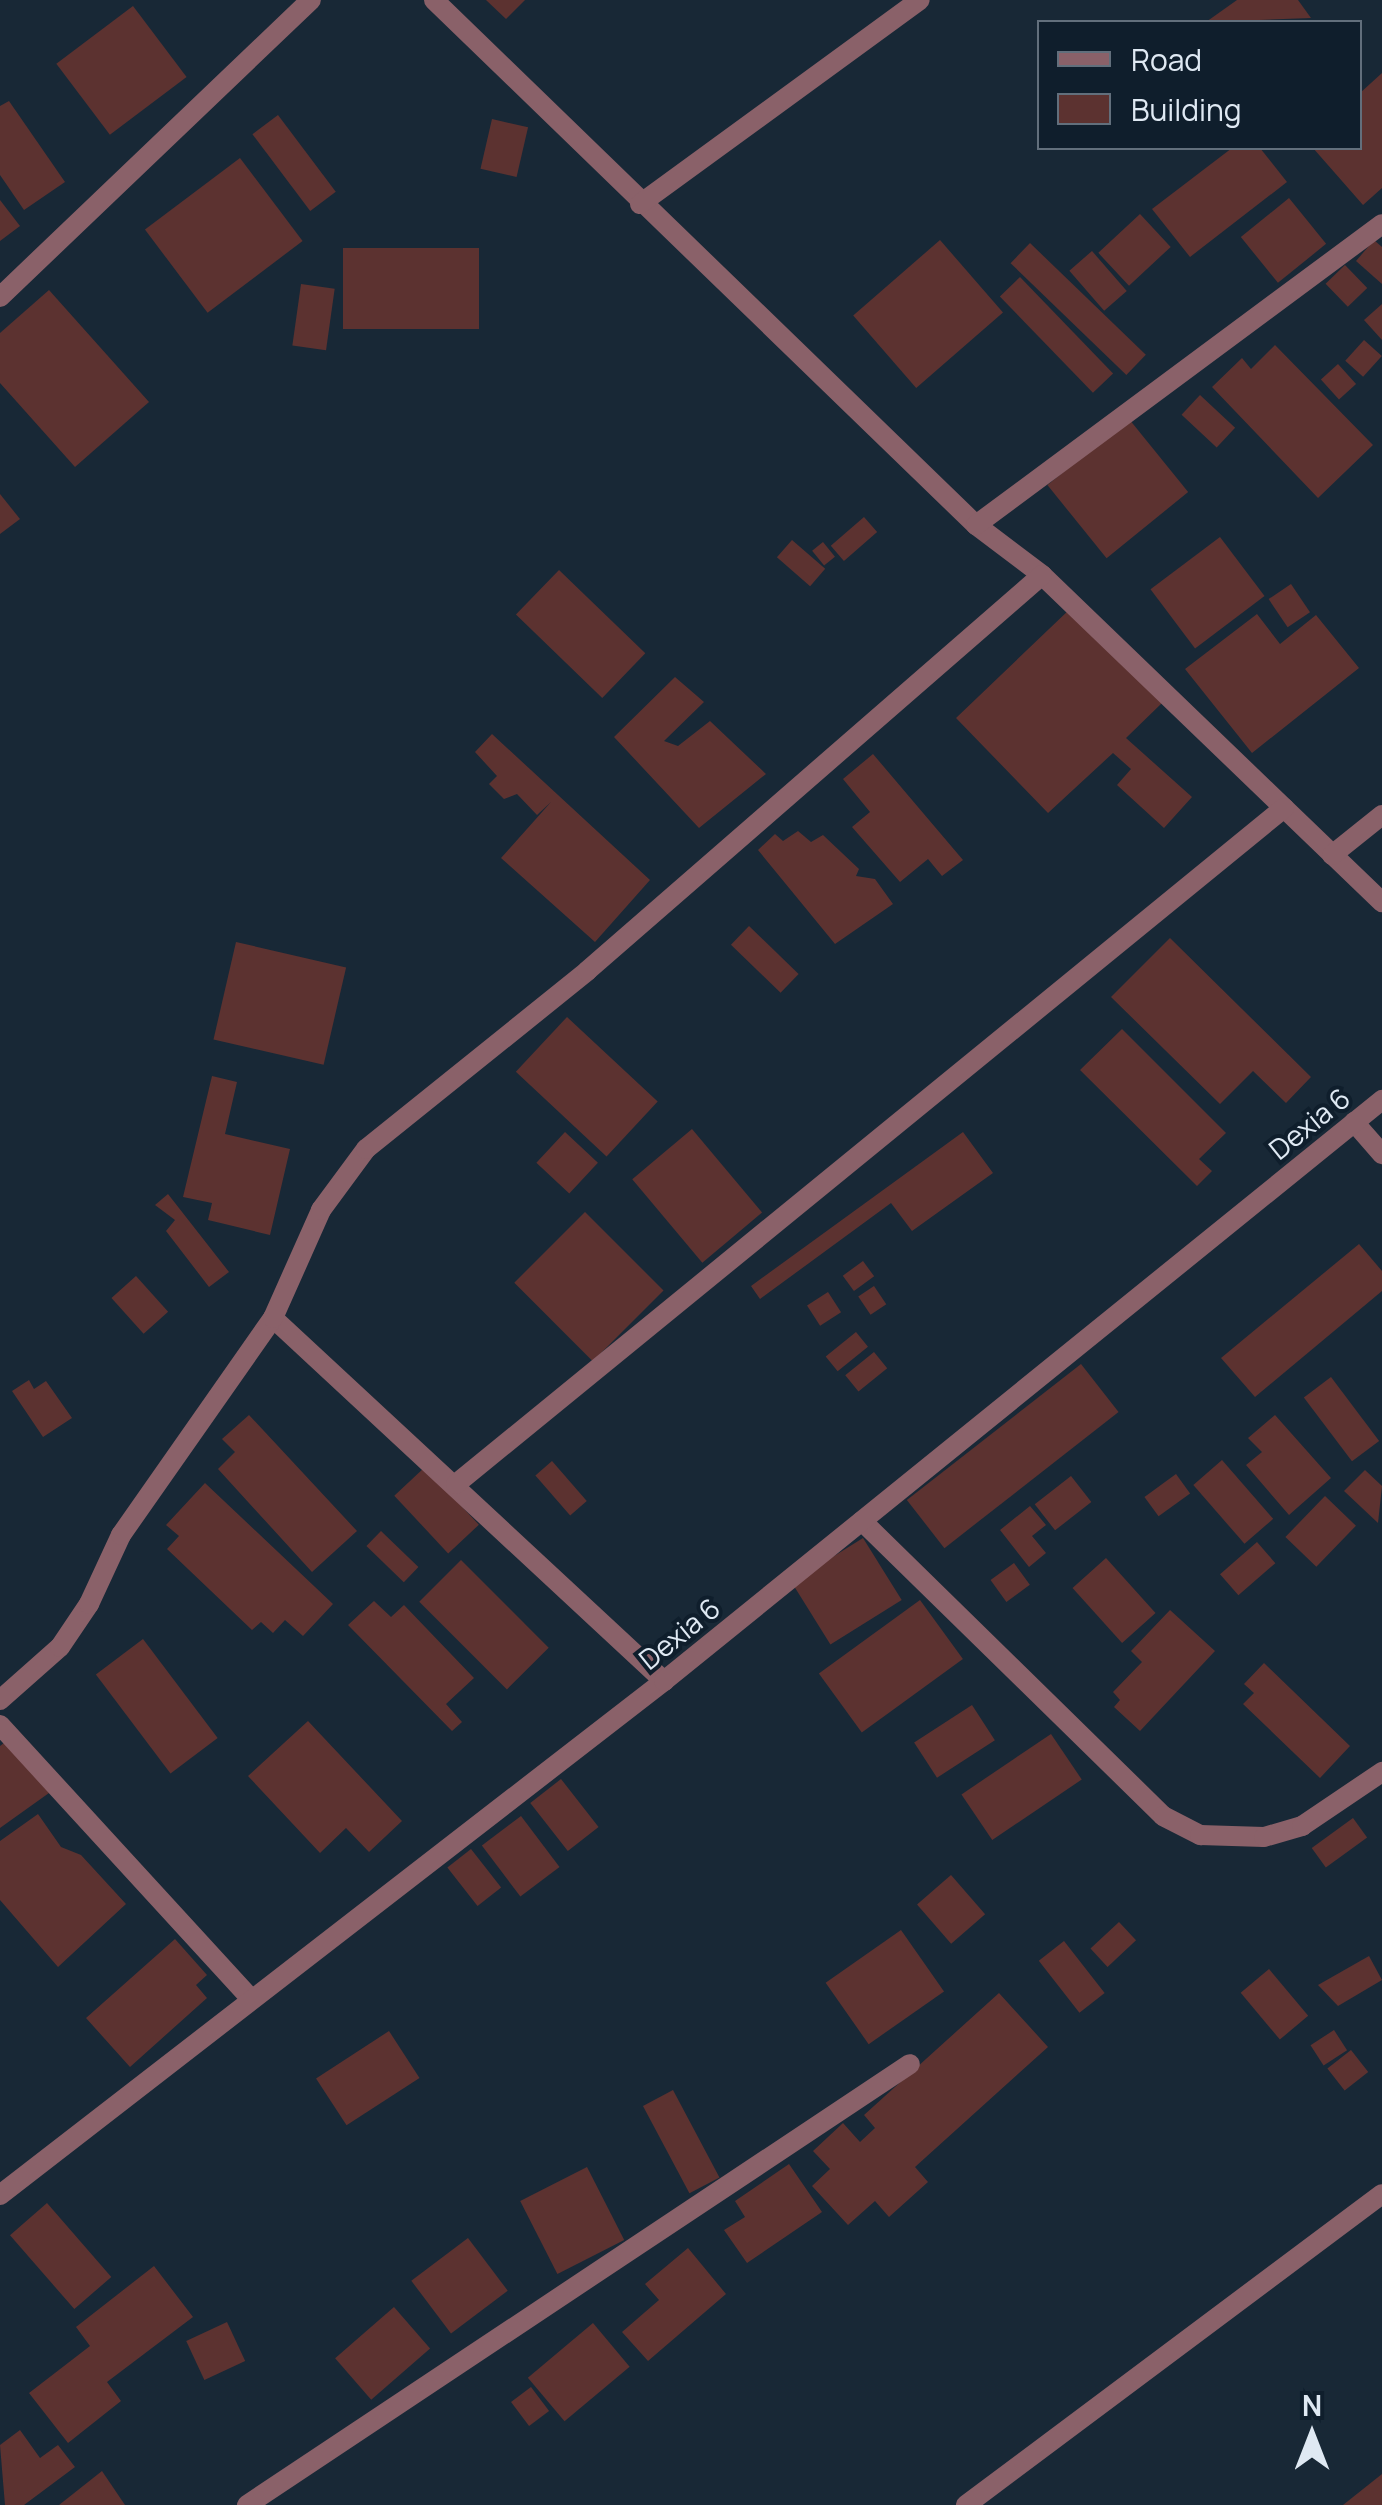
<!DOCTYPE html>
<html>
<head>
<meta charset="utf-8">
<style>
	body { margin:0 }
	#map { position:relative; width:1382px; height:2505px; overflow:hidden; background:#182836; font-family:Manrope,sans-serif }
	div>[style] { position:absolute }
	.building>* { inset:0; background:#5c3230; transform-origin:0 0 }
	.minor>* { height:20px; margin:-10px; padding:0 10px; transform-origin:10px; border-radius:10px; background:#8a6169 }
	span { translate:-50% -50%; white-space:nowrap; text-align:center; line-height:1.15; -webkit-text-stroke:8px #0f1e2c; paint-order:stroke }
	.street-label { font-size:28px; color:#dfe9f3 }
	.legend { position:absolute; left:1037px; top:20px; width:325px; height:130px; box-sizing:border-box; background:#0f1e2c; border:2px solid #626f7c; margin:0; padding:12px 18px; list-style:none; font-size:30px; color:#dfe9f3 }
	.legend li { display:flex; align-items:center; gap:20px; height:50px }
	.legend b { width:50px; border:2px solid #626f7c }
	.north { position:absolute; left:1262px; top:2385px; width:100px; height:100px; -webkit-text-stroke:8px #0f1e2c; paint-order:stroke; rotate:0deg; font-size:28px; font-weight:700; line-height:40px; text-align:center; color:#dfe9f3 }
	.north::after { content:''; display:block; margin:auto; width:35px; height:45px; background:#dfe9f3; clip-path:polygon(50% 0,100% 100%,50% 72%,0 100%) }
</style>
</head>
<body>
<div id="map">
	<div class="building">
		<i style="clip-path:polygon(486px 0,525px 0,506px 19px)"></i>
		<i style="clip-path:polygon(1237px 0,1298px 0,1311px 18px,1206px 22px)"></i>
		<i style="left:133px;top:6px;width:89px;height:96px;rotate:53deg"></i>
		<i style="clip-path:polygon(1382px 73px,1382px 188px,1363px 205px,1313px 148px,1360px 148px,1360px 93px)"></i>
		<i style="clip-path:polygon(9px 101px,65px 182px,24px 210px,0 175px,0 106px)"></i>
		<i style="left:278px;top:115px;width:96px;height:32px;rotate:53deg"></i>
		<i style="left:492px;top:119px;width:37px;height:51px;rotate:13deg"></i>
		<i style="clip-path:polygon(1232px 148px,1260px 148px,1287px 182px,1190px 257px,1152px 209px)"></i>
		<i style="left:240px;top:158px;width:104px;height:119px;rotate:53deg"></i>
		<i style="left:1289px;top:198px;width:59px;height:62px;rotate:51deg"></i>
		<i style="clip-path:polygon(0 200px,20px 226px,0 241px)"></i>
		<i style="left:1140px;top:214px;width:45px;height:57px;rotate:47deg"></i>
		<i style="left:940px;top:240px;width:96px;height:115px;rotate:49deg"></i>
		<i style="clip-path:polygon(1374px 240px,1382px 247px,1382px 284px,1356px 261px)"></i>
		<i style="left:1030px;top:243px;width:161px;height:28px;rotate:44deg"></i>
		<i style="left:343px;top:248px;width:136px;height:81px"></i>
		<i style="left:1092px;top:251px;width:53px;height:30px;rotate:49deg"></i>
		<i style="left:1345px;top:265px;width:32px;height:27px;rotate:46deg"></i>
		<i style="left:1020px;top:277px;width:134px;height:28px;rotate:46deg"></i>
		<i style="left:301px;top:284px;width:34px;height:62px;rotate:8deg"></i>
		<i style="clip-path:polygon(49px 290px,149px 402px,75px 467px,0 383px,0 333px)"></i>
		<i style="clip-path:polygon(1382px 304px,1382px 340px,1364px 320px)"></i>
		<i style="left:1364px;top:340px;width:24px;height:28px;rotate:42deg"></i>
		<i style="clip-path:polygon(1275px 345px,1373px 445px,1318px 498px,1212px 387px,1242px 358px,1251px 369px)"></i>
		<i style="left:1338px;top:364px;width:27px;height:23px;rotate:48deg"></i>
		<i style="left:1200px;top:395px;width:48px;height:27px;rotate:43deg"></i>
		<i style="left:1129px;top:419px;width:94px;height:105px;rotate:51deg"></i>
		<i style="clip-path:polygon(0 494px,20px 519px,0 534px)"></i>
		<i style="left:864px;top:517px;width:20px;height:44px;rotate:49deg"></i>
		<i style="left:1220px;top:537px;width:74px;height:87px;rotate:53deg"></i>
		<i style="left:792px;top:540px;width:44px;height:23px;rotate:41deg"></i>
		<i style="left:823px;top:542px;width:19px;height:14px;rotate:51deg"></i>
		<i style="left:559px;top:570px;width:120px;height:62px;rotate:44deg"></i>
		<i style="left:1291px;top:584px;width:34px;height:27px;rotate:56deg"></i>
		<i style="clip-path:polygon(1071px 608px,1162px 703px,1126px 738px,1192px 797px,1164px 828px,1117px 785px,1131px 769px,1113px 753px,1048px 813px,956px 718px)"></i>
		<i style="clip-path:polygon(1257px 614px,1280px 644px,1316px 615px,1359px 668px,1252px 753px,1185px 669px)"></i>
		<i style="clip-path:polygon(675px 677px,704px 702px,664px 741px,678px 746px,710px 721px,766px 774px,699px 828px,614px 737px)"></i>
		<i style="clip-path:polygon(492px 734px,650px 880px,595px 942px,501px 858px,551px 802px,537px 815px,517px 794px,504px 799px,489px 784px,497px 776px,475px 752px)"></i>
		<i style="clip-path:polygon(873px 754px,963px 860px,942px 876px,928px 859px,900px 882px,852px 827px,870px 812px,843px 779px)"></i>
		<i style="clip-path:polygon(798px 831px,811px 842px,823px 835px,859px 869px,856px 876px,875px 879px,893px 904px,835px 944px,758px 850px,775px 834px,783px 841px)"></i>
		<i style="left:749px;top:926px;width:69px;height:26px;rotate:44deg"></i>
		<i style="clip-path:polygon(1170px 938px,1311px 1077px,1286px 1103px,1253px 1071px,1220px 1104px,1111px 997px)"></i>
		<i style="left:236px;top:942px;width:113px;height:100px;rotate:13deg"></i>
		<i style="left:567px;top:1017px;width:124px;height:75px;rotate:43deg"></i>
		<i style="clip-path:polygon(1122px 1029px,1226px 1133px,1199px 1159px,1212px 1171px,1197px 1186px,1080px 1070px)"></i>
		<i style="clip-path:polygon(212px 1076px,237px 1082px,225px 1134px,290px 1149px,270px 1235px,208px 1220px,212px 1203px,183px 1197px)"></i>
		<i style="left:692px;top:1129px;width:109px;height:78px;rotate:50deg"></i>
		<i style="left:565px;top:1132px;width:45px;height:42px;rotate:43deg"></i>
		<i style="clip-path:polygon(963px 1132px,993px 1173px,912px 1231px,891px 1203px,760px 1299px,751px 1286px)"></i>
		<i style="clip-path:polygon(168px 1194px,229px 1272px,209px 1287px,166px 1231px,175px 1220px,155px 1205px)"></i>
		<i style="left:585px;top:1212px;width:111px;height:100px;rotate:45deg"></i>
		<i style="clip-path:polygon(1359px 1244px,1382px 1271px,1382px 1291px,1255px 1397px,1221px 1358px)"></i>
		<i style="left:863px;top:1261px;width:19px;height:25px;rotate:54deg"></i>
		<i style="left:136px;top:1276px;width:48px;height:33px;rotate:48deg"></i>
		<i style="left:874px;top:1286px;width:22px;height:19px;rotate:56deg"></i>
		<i style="left:828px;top:1292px;width:24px;height:25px;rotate:57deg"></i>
		<i style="left:856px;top:1332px;width:19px;height:39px;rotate:51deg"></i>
		<i style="left:874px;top:1352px;width:21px;height:37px;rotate:51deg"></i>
		<i style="left:1081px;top:1364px;width:61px;height:221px;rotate:52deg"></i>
		<i style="left:1331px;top:1377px;width:80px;height:34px;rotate:53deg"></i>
		<i style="clip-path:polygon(29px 1380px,34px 1389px,46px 1381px,72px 1418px,43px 1437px,12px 1391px)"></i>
		<i style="clip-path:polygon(249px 1415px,357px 1531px,312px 1572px,218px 1469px,235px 1452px,222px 1439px)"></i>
		<i style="clip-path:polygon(1275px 1415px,1331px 1478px,1289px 1515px,1246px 1465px,1262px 1452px,1248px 1438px)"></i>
		<i style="left:1222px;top:1460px;width:78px;height:38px;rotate:49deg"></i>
		<i style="left:552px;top:1461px;width:53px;height:22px;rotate:49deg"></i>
		<i style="left:425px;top:1467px;width:79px;height:42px;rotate:47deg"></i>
		<i style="clip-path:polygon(1365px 1470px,1382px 1486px,1378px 1523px,1344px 1491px)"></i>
		<i style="left:1176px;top:1474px;width:24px;height:39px;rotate:54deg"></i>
		<i style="left:1071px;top:1476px;width:33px;height:46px;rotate:52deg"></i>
		<i style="clip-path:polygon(205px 1483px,333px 1604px,303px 1636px,285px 1620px,273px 1633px,261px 1622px,252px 1630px,167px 1549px,179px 1536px,166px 1525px)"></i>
		<i style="left:1325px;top:1496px;width:43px;height:57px;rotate:44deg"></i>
		<i style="clip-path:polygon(1030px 1506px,1046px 1525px,1032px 1536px,1046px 1553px,1029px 1567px,1000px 1530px)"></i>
		<i style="left:381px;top:1531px;width:52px;height:21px;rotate:44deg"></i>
		<i style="left:863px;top:1538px;width:73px;height:84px;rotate:58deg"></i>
		<i style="left:1257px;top:1542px;width:28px;height:49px;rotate:49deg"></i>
		<i style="left:1106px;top:1558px;width:74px;height:45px;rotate:48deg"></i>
		<i style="left:461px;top:1560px;width:124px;height:59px;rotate:45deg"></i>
		<i style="left:1014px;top:1563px;width:27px;height:29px;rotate:54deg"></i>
		<i style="left:920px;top:1600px;width:73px;height:125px;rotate:54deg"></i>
		<i style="clip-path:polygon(374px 1601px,391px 1617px,404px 1605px,474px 1678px,446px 1704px,462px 1722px,452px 1731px,348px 1625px)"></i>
		<i style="clip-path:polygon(1170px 1610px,1215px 1651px,1140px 1731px,1114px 1707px,1120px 1700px,1113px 1692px,1142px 1662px,1131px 1651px)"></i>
		<i style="left:143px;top:1639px;width:124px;height:59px;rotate:53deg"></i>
		<i style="clip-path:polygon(1264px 1663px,1350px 1746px,1320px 1778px,1243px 1704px,1254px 1693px,1244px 1684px)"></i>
		<i style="left:972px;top:1705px;width:42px;height:69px;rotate:57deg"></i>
		<i style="clip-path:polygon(308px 1721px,402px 1821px,369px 1852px,346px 1828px,320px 1853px,248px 1776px)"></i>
		<i style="left:1051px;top:1734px;width:55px;height:108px;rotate:56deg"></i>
		<i style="clip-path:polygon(9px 1739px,49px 1793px,0 1828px,0 1746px)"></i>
		<i style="left:561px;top:1779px;width:61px;height:39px;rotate:52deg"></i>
		<i style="clip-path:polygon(38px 1814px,61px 1847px,81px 1855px,126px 1904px,58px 1967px,0 1900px,0 1841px)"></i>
		<i style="left:521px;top:1816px;width:64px;height:49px;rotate:53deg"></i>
		<i style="left:1353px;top:1818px;width:24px;height:51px;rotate:54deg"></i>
		<i style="left:471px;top:1849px;width:49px;height:30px;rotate:52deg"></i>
		<i style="left:951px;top:1875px;width:52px;height:45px;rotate:49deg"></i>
		<i style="left:1119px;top:1922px;width:25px;height:39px;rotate:47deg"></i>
		<i style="left:901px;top:1930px;width:75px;height:92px;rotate:55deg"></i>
		<i style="clip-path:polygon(175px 1939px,207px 1975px,196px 1985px,207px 1998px,130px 2067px,86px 2018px)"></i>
		<i style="left:1064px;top:1941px;width:66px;height:32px;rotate:52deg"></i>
		<i style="clip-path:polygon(1369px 1956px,1382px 1980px,1338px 2006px,1318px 1985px)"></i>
		<i style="left:1269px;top:1969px;width:61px;height:37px;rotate:50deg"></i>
		<i style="clip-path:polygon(999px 1993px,1048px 2047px,915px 2167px,928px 2182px,889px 2217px,875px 2201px,848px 2225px,812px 2186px,830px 2169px,813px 2151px,843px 2123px,860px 2142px,875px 2128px,864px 2115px)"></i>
		<i style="left:1334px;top:2030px;width:24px;height:28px;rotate:57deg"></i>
		<i style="left:389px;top:2031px;width:56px;height:87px;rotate:57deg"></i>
		<i style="left:1351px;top:2050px;width:28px;height:30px;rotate:52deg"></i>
		<i style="left:673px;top:2090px;width:99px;height:34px;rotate:62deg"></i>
		<i style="clip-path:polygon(789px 2164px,822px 2212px,747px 2263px,724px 2230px,745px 2217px,735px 2201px)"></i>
		<i style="left:587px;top:2167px;width:82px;height:75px;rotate:63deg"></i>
		<i style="left:47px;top:2203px;width:98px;height:49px;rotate:49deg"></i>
		<i style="left:468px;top:2238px;width:66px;height:71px;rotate:53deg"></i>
		<i style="clip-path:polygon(688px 2248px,726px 2294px,648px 2361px,622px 2332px,659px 2300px,645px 2284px)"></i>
		<i style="clip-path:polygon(154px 2266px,193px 2317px,107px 2382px,121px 2401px,68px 2443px,29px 2393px,90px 2346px,76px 2327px)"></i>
		<i style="left:394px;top:2307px;width:55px;height:78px;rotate:49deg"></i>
		<i style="left:227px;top:2322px;width:43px;height:45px;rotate:65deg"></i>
		<i style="left:593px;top:2323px;width:57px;height:85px;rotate:50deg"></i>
		<i style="left:531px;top:2387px;width:30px;height:25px;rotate:53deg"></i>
		<i style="clip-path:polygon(20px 2430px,40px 2458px,58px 2445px,75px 2467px,24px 2505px,5px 2505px,0 2445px)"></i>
		<i style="clip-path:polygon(102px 2471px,125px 2505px,59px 2505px)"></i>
		<i style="clip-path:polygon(1382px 2474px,1382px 2505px,1343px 2505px)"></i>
	</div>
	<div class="minor">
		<i style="left:434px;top:0;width:755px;rotate:44.09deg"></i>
		<i style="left:976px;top:525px;width:83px;rotate:37.1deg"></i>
		<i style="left:1042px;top:575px;width:472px;rotate:43.9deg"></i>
		<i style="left:640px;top:204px;width:346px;rotate:-36.1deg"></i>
		<i style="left:0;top:297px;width:430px;rotate:-43.7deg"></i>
		<i style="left:976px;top:525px;width:505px;rotate:-36.55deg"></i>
		<i style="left:1332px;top:855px;width:64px;rotate:-38.7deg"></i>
		<i style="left:1354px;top:1122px;width:43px;rotate:48.8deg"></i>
		<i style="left:273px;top:1318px;width:534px;rotate:42.87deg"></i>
		<i style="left:456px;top:1484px;width:1069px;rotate:-39.23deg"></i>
		<i style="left:862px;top:1521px;width:421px;rotate:44.4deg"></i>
		<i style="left:1163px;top:1816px;width:42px;rotate:27.2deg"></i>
		<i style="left:1200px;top:1835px;width:64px;rotate:1.8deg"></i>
		<i style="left:1264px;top:1837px;width:40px;rotate:-16deg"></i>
		<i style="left:1302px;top:1826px;width:97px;rotate:-34deg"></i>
		<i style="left:0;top:1700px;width:80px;rotate:-41.5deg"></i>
		<i style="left:60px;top:1647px;width:52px;rotate:-56deg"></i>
		<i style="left:89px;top:1604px;width:76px;rotate:-65.1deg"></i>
		<i style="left:121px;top:1535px;width:265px;rotate:-55deg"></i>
		<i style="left:273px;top:1318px;width:118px;rotate:-66deg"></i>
		<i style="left:321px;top:1210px;width:76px;rotate:-53.6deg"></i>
		<i style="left:366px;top:1149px;width:284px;rotate:-38.8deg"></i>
		<i style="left:587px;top:971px;width:603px;rotate:-41.03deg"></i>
		<i style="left:0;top:1725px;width:370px;rotate:47.5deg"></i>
		<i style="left:0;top:2195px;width:840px;rotate:-37.74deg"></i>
		<i style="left:664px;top:1681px;width:924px;rotate:-38.98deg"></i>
		<i style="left:247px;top:2505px;width:796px;rotate:-33.63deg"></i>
		<i style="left:966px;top:2505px;width:519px;rotate:-36.78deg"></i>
	</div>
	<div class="street-label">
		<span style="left:1309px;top:1123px;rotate:-39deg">Dexia 6</span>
		<span style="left:679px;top:1633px;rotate:-39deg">Dexia 6</span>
	</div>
	<ul class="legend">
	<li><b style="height:12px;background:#8a6169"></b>Road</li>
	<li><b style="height:28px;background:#5c3230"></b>Building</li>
	</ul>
	<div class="north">N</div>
</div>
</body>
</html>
